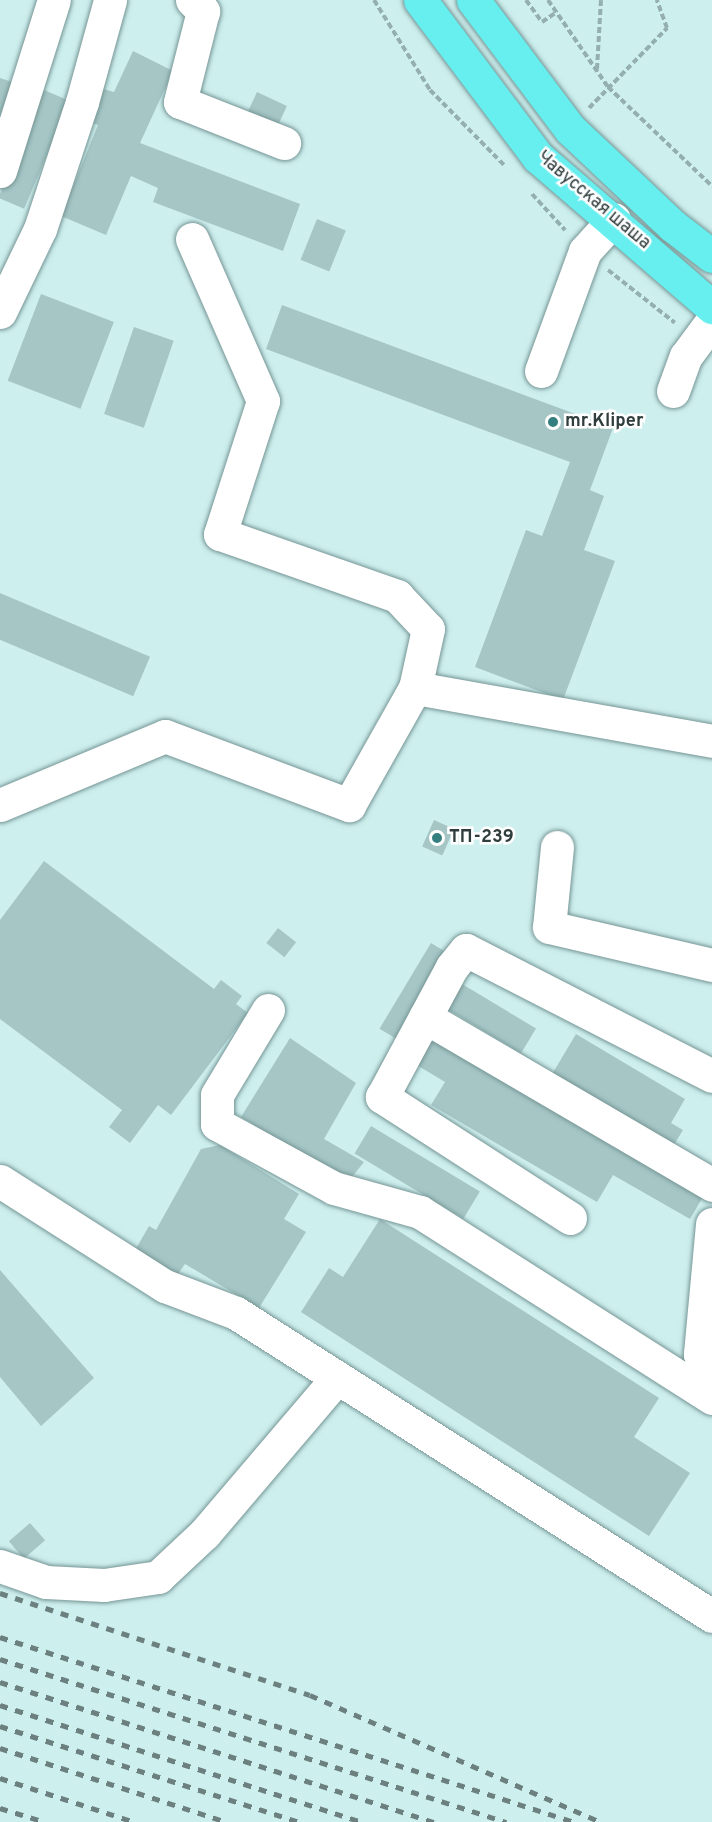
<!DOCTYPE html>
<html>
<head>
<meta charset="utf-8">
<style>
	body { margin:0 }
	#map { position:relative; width:712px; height:1822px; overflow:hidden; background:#cdefee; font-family:Overpass,sans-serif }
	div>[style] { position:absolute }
	.building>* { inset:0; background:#a6c6c6; transform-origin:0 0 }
	.path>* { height:4px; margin-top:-2px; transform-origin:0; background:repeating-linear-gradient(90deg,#94afae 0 6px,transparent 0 9px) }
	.roads { filter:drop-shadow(0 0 2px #769595) drop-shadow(0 0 2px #769595) }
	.minor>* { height:33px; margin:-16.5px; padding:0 16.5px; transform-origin:16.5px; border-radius:16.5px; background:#fff }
	.major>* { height:33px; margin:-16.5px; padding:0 16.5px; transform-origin:16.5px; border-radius:16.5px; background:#67eeef }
	.rail>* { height:4.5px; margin-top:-2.25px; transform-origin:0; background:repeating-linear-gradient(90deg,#6b807f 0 8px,transparent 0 16px) }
	.dots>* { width:16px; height:16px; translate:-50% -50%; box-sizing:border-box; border:3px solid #fff; border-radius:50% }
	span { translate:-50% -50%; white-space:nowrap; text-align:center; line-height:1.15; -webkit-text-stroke:5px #fff; paint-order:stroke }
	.street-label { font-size:18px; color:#303d3d }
	.poi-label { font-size:18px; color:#303d3d; font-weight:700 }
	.left { translate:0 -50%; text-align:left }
</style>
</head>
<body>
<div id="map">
	<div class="building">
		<i style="clip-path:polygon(133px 51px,173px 71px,140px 143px,300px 204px,283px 251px,153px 202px,158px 188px,131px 176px,106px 235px,61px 216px,98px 125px,86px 121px,97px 87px,114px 92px)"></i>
		<i style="clip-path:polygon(0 78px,21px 85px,0 143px)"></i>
		<i style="left:44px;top:90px;width:28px;height:117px;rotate:23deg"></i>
		<i style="left:257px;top:92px;width:33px;height:23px;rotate:25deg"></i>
		<i style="left:317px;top:219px;width:31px;height:44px;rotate:22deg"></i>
		<i style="left:41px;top:294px;width:78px;height:93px;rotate:21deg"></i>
		<i style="clip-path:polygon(282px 305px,613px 428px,590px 490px,604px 496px,584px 550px,615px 561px,563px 700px,475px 667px,526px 530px,542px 536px,570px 462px,266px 349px)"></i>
		<i style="left:134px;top:327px;width:42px;height:92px;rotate:19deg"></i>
		<i style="left:0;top:593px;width:163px;height:43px;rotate:23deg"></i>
		<i style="left:434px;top:820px;width:22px;height:29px;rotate:24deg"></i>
		<i style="clip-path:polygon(44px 861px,214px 989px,221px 980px,242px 996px,236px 1004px,248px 1013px,171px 1115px,158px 1105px,130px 1143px,109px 1127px,122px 1110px,0 1019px,0 920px)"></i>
		<i style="left:278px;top:928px;width:23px;height:19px;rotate:38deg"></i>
		<i style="left:431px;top:943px;width:23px;height:100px;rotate:31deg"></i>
		<i style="left:452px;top:978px;width:98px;height:29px;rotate:31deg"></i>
		<i style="clip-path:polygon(426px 1033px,704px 1195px,690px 1219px,613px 1175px,597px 1202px,431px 1105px,445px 1082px,410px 1061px)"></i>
		<i style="clip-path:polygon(576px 1034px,685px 1099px,671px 1123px,683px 1130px,669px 1153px,548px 1081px)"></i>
		<i style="clip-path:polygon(290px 1038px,356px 1083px,324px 1139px,364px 1162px,348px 1182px,241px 1117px)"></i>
		<i style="left:371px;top:1126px;width:127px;height:32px;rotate:31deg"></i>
		<i style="clip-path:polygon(220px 1145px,299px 1194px,284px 1219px,306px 1232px,259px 1308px,185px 1264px,175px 1278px,134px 1252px,149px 1226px,156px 1230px,201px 1149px)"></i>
		<i style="clip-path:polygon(380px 1219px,659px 1398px,634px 1437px,690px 1473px,649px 1536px,301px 1312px,329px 1268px,343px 1277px)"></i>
		<i style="clip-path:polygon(0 1270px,94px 1378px,41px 1426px,0 1377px)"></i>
		<i style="left:30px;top:1523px;width:23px;height:28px;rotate:49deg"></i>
	</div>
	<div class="path">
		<i style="left:374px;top:0;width:106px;rotate:58.1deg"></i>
		<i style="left:430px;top:90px;width:107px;rotate:45.4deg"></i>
		<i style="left:526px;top:0;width:27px;rotate:54deg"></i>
		<i style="left:542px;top:22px;width:18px;rotate:-34deg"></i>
		<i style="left:548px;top:0;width:106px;rotate:55.4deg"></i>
		<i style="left:608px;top:87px;width:144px;rotate:43.6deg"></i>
		<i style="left:597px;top:69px;width:69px;rotate:-86.7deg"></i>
		<i style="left:589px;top:108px;width:112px;rotate:-45.7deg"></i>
		<i style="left:667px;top:28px;width:30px;rotate:-110deg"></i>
		<i style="left:532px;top:194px;width:49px;rotate:47.5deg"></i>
		<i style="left:608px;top:270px;width:85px;rotate:38.3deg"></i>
	</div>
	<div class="roads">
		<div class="minor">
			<i style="left:192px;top:0;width:16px;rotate:45deg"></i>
			<i style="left:203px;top:11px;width:94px;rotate:104.2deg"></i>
			<i style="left:180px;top:102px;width:112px;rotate:21.5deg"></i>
			<i style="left:0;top:171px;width:179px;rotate:-72.5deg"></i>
			<i style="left:192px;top:239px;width:177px;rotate:66.3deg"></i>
			<i style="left:263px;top:401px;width:140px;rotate:107.9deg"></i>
			<i style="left:220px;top:534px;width:188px;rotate:19.3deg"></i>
			<i style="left:397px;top:596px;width:45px;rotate:46.8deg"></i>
			<i style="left:428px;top:629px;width:60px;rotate:102.4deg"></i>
			<i style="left:0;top:312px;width:92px;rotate:-64.3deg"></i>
			<i style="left:40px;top:229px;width:134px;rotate:-71.7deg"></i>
			<i style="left:82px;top:102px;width:106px;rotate:-74.6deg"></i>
			<i style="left:541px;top:371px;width:128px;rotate:-69.9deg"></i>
			<i style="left:585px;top:251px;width:43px;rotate:-47.8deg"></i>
			<i style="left:673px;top:391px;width:37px;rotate:-70deg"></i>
			<i style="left:686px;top:356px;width:44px;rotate:-53.4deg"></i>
			<i style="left:0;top:805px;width:179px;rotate:-22.7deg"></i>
			<i style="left:165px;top:736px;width:197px;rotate:20.6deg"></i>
			<i style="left:349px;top:805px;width:134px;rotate:-60.6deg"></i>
			<i style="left:415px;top:688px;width:302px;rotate:10.1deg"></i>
			<i style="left:557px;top:847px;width:80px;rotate:95.7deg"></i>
			<i style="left:549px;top:927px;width:167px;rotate:13.1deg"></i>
			<i style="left:268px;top:1010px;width:99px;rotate:121deg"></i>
			<i style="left:217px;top:1095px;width:29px;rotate:90deg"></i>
			<i style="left:217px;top:1124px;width:133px;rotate:28.7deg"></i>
			<i style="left:334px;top:1188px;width:89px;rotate:15.6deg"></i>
			<i style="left:420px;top:1212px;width:346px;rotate:32.5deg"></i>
			<i style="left:425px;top:1017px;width:333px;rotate:30.3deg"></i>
			<i style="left:0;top:1181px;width:196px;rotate:32.5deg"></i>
			<i style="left:165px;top:1286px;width:76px;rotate:20.8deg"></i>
			<i style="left:236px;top:1313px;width:564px;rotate:32.48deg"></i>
			<i style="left:570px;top:1218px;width:224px;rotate:-147.2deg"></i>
			<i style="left:382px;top:1097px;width:148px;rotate:-61.7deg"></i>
			<i style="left:452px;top:967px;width:22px;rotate:-51deg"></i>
			<i style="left:466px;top:950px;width:276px;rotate:27.1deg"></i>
			<i style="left:712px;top:1224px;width:131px;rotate:95.3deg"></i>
			<i style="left:700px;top:1354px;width:15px;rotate:37deg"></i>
			<i style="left:0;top:1566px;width:49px;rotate:19.2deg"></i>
			<i style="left:46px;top:1582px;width:58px;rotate:3deg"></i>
			<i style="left:104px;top:1585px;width:55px;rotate:-8.4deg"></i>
			<i style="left:158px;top:1577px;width:64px;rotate:-43.1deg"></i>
			<i style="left:205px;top:1533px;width:204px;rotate:-49.6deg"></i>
		</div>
		<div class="major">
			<i style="left:420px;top:0;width:196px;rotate:53.1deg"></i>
			<i style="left:538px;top:157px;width:230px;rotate:40.8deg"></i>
			<i style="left:473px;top:0;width:161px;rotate:53.1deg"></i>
			<i style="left:570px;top:129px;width:141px;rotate:43.3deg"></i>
			<i style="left:673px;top:226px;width:49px;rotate:37.6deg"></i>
		</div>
	</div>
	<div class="rail">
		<i style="left:0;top:1593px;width:326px;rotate:18.2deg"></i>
		<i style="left:310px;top:1695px;width:318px;rotate:23.6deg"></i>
		<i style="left:0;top:1637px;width:603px;rotate:17.86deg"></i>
		<i style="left:0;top:1659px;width:532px;rotate:17.86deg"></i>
		<i style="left:0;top:1682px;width:456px;rotate:17.9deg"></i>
		<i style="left:0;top:1705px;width:380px;rotate:17.9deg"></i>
		<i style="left:0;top:1726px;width:314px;rotate:17.8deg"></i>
		<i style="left:0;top:1748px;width:239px;rotate:18.1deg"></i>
		<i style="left:0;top:1778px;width:142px;rotate:18.1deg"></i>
		<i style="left:0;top:1808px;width:47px;rotate:17.3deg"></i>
	</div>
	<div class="dots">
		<i style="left:553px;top:422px;background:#357e7f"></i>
		<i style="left:437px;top:838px;background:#357e7f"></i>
	</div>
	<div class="street-label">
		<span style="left:593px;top:201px;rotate:40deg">Чавусская шаша</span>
	</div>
	<div class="poi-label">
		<span class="left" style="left:565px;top:422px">mr.Kliper</span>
		<span class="left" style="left:449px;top:838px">ТП-239</span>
	</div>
</div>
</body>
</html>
